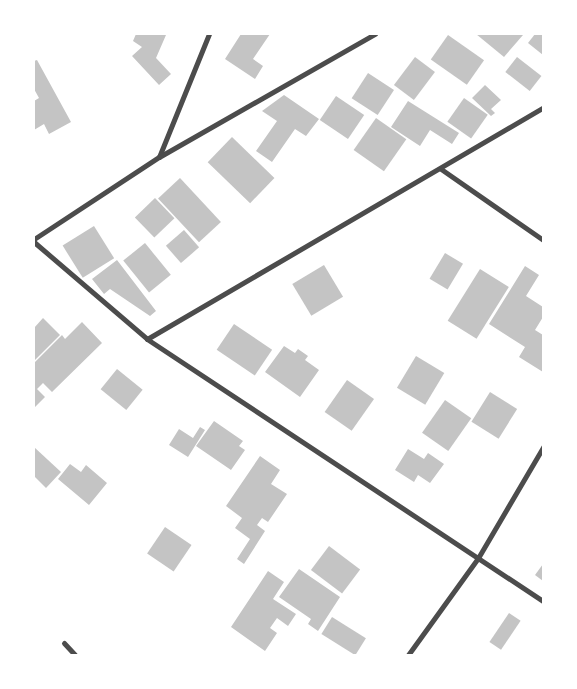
<!DOCTYPE html>
<html>
<head>
<meta charset="utf-8">
<style>
	body { margin:0 }
	#map { position:relative; width:577px; height:689px; overflow:hidden; background:#fff; font-family:Montserrat,sans-serif }
	div>[style] { position:absolute }
	.building>* { inset:0; background:#c4c4c4; transform-origin:0 0 }
	.minor>* { height:5px; margin:-2.5px; padding:0 2.5px; transform-origin:2.5px; border-radius:2.5px; background:#4c4c4c }
	span { translate:-50% -50%; white-space:nowrap; text-align:center; line-height:1.15; -webkit-text-stroke:5px #fff; paint-order:stroke }
	.frame { position:absolute; inset:0; border:35px solid #fff; pointer-events:none }
</style>
</head>
<body>
<div id="map">
	<div class="building">
		<i style="clip-path:polygon(136px 34px,166px 35px,156px 58px,171px 74px,159px 85px,132px 56px,142px 47px,133px 41px)"></i>
		<i style="clip-path:polygon(241px 34px,270px 34px,253px 59px,263px 66px,255px 79px,225px 59px)"></i>
		<i style="clip-path:polygon(476px 34px,522px 34px,523px 35px,504px 57px)"></i>
		<i style="clip-path:polygon(535px 34px,543px 34px,543px 55px,528px 43px)"></i>
		<i style="left:448px;top:35px;width:44px;height:30px;rotate:35deg"></i>
		<i style="left:415px;top:57px;width:25px;height:35px;rotate:37deg"></i>
		<i style="left:517px;top:57px;width:31px;height:19px;rotate:38deg"></i>
		<i style="clip-path:polygon(37px 60px,71px 122px,49px 134px,44px 124px,34px 130px,34px 101px,39px 98px,34px 89px,34px 61px)"></i>
		<i style="left:368px;top:73px;width:31px;height:30px;rotate:33deg"></i>
		<i style="clip-path:polygon(485px 85px,501px 100px,491px 109px,495px 113px,491px 116px,472px 98px)"></i>
		<i style="clip-path:polygon(284px 95px,319px 119px,306px 136px,295px 129px,272px 162px,256px 151px,277px 121px,262px 111px)"></i>
		<i style="left:336px;top:96px;width:34px;height:29px;rotate:34deg"></i>
		<i style="left:464px;top:98px;width:29px;height:29px;rotate:35deg"></i>
		<i style="clip-path:polygon(408px 101px,459px 133px,452px 144px,430px 130px,420px 146px,391px 127px)"></i>
		<i style="left:376px;top:118px;width:37px;height:39px;rotate:35deg"></i>
		<i style="left:232px;top:137px;width:59px;height:35px;rotate:44deg"></i>
		<i style="left:180px;top:178px;width:60px;height:30px;rotate:47deg"></i>
		<i style="left:155px;top:198px;width:28px;height:28px;rotate:46deg"></i>
		<i style="left:94px;top:226px;width:38px;height:37px;rotate:58deg"></i>
		<i style="left:184px;top:230px;width:23px;height:24px;rotate:49deg"></i>
		<i style="left:145px;top:243px;width:41px;height:28px;rotate:51deg"></i>
		<i style="left:445px;top:253px;width:21px;height:30px;rotate:31deg"></i>
		<i style="clip-path:polygon(117px 260px,156px 311px,150px 316px,110px 289px,104px 294px,92px 279px)"></i>
		<i style="left:324px;top:265px;width:37px;height:37px;rotate:59deg"></i>
		<i style="clip-path:polygon(525px 266px,539px 275px,526px 296px,543px 307px,543px 317px,535px 330px,543px 335px,543px 372px,519px 357px,525px 347px,489px 324px)"></i>
		<i style="left:480px;top:269px;width:34px;height:61px;rotate:32deg"></i>
		<i style="clip-path:polygon(43px 318px,60px 335px,34px 361px,34px 328px)"></i>
		<i style="clip-path:polygon(82px 322px,102px 343px,52px 392px,43px 383px,37px 389px,45px 397px,34px 408px,34px 363px,62px 335px,65px 339px)"></i>
		<i style="left:234px;top:324px;width:46px;height:31px;rotate:34deg"></i>
		<i style="clip-path:polygon(284px 346px,295px 353px,298px 349px,308px 356px,305px 360px,319px 370px,300px 397px,265px 372px)"></i>
		<i style="left:416px;top:356px;width:33px;height:37px;rotate:31deg"></i>
		<i style="left:117px;top:369px;width:33px;height:26px;rotate:39deg"></i>
		<i style="left:347px;top:380px;width:33px;height:39px;rotate:35deg"></i>
		<i style="left:490px;top:392px;width:32px;height:35px;rotate:32deg"></i>
		<i style="left:445px;top:400px;width:32px;height:40px;rotate:35deg"></i>
		<i style="clip-path:polygon(214px 421px,243px 441px,239px 446px,245px 450px,231px 470px,196px 446px)"></i>
		<i style="clip-path:polygon(200px 427px,205px 430px,188px 457px,169px 445px,179px 429px,193px 438px)"></i>
		<i style="clip-path:polygon(34px 447px,61px 472px,46px 488px,34px 476px)"></i>
		<i style="clip-path:polygon(408px 449px,424px 459px,428px 453px,444px 464px,430px 483px,418px 475px,414px 482px,395px 470px)"></i>
		<i style="clip-path:polygon(260px 456px,280px 470px,271px 484px,287px 494px,268px 522px,262px 518px,257px 525px,265px 531px,244px 564px,237px 559px,250px 539px,235px 528px,242px 518px,226px 506px)"></i>
		<i style="clip-path:polygon(70px 464px,81px 472px,86px 465px,107px 483px,89px 505px,58px 479px)"></i>
		<i style="left:165px;top:527px;width:32px;height:32px;rotate:34deg"></i>
		<i style="left:329px;top:546px;width:39px;height:30px;rotate:37deg"></i>
		<i style="clip-path:polygon(543px 564px,543px 581px,535px 575px)"></i>
		<i style="clip-path:polygon(299px 569px,340px 597px,318px 631px,308px 624px,311px 619px,279px 597px)"></i>
		<i style="clip-path:polygon(268px 571px,284px 582px,273px 599px,296px 614px,288px 626px,277px 618px,270px 628px,277px 633px,265px 651px,231px 627px)"></i>
		<i style="left:509px;top:613px;width:14px;height:35px;rotate:34deg"></i>
		<i style="left:332px;top:617px;width:40px;height:20px;rotate:32deg"></i>
	</div>
	<div class="minor">
		<i style="left:159px;top:157px;width:133px;rotate:-67.9deg"></i>
		<i style="left:441px;top:169px;width:124px;rotate:34.8deg"></i>
		<i style="left:34px;top:239px;width:149px;rotate:-33.3deg"></i>
		<i style="left:159px;top:157px;width:249px;rotate:-29.7deg"></i>
		<i style="left:34px;top:242px;width:149px;rotate:40.6deg"></i>
		<i style="left:147px;top:339px;width:475px;rotate:33.5deg"></i>
		<i style="left:147px;top:339px;width:458px;rotate:-30.3deg"></i>
		<i style="left:64px;top:643px;width:16px;rotate:47deg"></i>
		<i style="left:408px;top:655px;width:120px;rotate:-54.2deg"></i>
		<i style="left:478px;top:558px;width:129px;rotate:-59.6deg"></i>
	</div>
	<div class="frame"></div>
</div>
</body>
</html>
